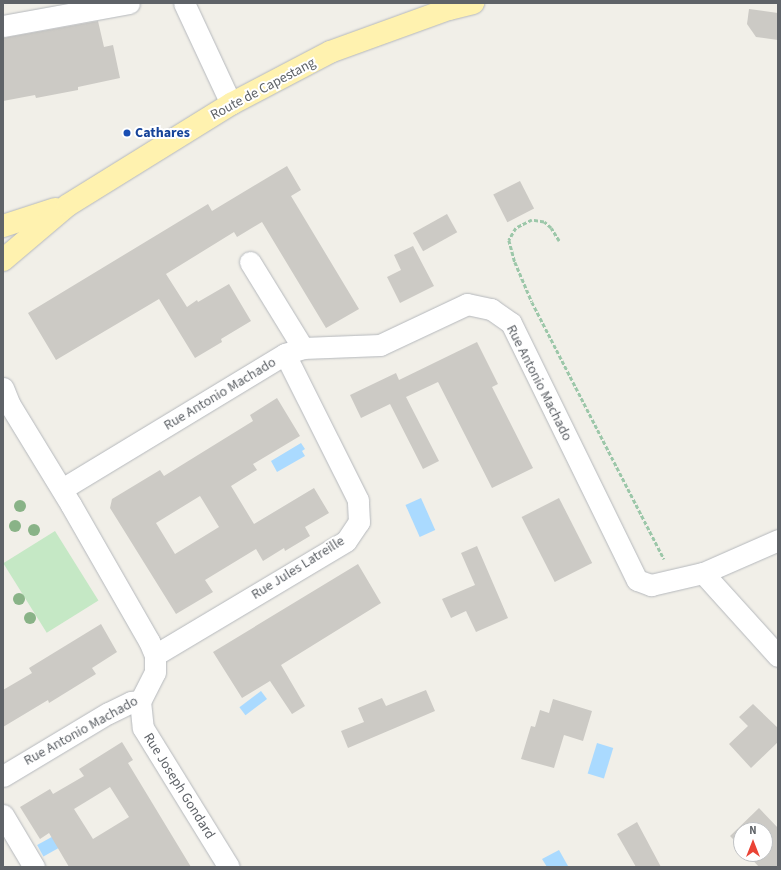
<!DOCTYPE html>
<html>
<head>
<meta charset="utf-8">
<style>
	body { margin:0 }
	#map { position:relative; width:781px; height:870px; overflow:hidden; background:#f1efe8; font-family:"Source Sans 3",sans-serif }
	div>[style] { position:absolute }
	.green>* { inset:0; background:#c5e8c5; transform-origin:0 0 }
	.water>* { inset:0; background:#aadaff; transform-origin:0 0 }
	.building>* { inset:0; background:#cccac5; transform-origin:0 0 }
	.path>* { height:2.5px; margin-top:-1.25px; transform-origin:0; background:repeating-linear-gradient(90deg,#9cc7a9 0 4px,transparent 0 6px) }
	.roads { filter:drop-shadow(0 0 1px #b5b8bc) drop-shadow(0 0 1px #b5b8bc) }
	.street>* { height:21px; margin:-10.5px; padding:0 10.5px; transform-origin:10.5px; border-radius:10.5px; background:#fff }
	.primary>* { height:22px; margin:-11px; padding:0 11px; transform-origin:11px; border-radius:11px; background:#fff2af }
	.trees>* { width:12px; height:12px; margin:-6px; border-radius:50%; background:#89b387 }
	.dots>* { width:11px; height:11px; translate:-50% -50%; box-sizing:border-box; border:2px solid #fff; border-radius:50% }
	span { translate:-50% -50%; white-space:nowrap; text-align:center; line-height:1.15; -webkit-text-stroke:4px #fff; paint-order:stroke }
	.street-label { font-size:14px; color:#5f6368 }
	.transit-label { font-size:14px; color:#164399; font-weight:700 }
	.left { translate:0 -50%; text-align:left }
	.frame { position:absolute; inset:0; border:4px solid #5f6368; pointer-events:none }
	.north { position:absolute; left:733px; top:822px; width:40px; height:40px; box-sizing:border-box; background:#fff; border:1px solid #bfc1c3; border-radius:50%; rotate:0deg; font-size:11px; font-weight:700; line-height:16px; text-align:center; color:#5f6368 }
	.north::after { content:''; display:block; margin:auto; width:14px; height:18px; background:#ea4335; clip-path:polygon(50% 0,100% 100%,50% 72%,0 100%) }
</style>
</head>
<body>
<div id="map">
	<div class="green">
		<i style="left:55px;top:531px;width:82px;height:61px;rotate:58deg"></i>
	</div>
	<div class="water">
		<i style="clip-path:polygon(301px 443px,305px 449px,302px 451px,305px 456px,277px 472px,271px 461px)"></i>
		<i style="left:421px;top:498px;width:35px;height:17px;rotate:66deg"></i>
		<i style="left:261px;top:691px;width:10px;height:27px;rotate:53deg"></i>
		<i style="left:597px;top:743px;width:17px;height:32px;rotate:17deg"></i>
		<i style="left:59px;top:833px;width:13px;height:25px;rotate:61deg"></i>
		<i style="clip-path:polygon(559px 850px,568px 866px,547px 867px,542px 859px)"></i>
	</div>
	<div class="building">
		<i style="clip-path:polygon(749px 9px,778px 13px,778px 40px,756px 37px,747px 24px)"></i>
		<i style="clip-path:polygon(98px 21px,104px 47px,113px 45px,120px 78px,78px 87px,78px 90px,36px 98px,35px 95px,3px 101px,3px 38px)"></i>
		<i style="clip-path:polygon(287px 166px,301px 190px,291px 196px,359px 309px,326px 328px,262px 222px,237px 237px,234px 232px,166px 274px,187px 307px,197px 300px,198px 302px,229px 284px,251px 321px,221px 339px,222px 342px,195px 358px,159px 299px,56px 360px,28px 313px,208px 204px,212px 211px)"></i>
		<i style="left:520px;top:181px;width:31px;height:30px;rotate:63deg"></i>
		<i style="left:447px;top:214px;width:21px;height:39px;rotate:61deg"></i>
		<i style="clip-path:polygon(413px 246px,434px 286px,400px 303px,387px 277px,401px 270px,394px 255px)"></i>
		<i style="clip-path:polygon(477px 342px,498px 384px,492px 387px,533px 468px,492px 488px,438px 382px,406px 397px,439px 461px,423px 469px,390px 404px,361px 418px,350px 395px,396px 373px,399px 380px)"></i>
		<i style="clip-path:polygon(evenodd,277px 398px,300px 436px,253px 464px,257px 470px,231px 486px,254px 524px,314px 488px,329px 513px,305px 527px,310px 536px,285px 551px,284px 548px,263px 561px,256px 549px,205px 580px,213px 592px,176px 614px,110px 508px,112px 499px,160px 470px,164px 476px,253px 421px,250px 415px,277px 398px,200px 496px,219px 527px,175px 554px,156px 523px,200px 496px)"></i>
		<i style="left:559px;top:498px;width:73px;height:42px;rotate:63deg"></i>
		<i style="clip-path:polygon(477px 546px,508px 618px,476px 632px,466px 611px,451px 618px,442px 599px,475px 585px,461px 553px)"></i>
		<i style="clip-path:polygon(358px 564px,381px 603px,281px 665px,305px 706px,292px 714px,270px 681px,242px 698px,213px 652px)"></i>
		<i style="clip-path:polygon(101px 624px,117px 652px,92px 668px,96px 674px,49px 703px,48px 700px,3px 727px,3px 690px,32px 673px,29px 668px)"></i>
		<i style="clip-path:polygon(426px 690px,435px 711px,348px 748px,341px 731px,364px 722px,358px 708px,382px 698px,386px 706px)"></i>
		<i style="clip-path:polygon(553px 699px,592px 711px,583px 741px,564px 735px,554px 768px,521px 759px,531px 726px,535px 727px,540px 710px,549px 713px)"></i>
		<i style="clip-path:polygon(753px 704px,778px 728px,778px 742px,751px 768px,729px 744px,748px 726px,739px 717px)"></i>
		<i style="clip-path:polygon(evenodd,122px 742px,133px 760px,128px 763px,191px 867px,69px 867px,49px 833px,40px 839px,20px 807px,50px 789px,53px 794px,84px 776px,79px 769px,122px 742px,110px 787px,129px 817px,93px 839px,74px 809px,110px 787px)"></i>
		<i style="clip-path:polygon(759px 808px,778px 828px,778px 867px,759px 867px,747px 854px,765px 854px,765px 830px,741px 830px,741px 847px,730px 836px)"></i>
		<i style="clip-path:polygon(637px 822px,661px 867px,636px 867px,617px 834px)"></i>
	</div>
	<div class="path">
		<i style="left:559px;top:241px;width:15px;rotate:-122deg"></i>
		<i style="left:551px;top:228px;width:9px;rotate:-139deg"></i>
		<i style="left:544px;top:222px;width:12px;rotate:-171deg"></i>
		<i style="left:532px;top:220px;width:18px;rotate:153deg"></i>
		<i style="left:516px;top:228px;width:14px;rotate:120deg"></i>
		<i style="left:509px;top:240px;width:23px;rotate:75deg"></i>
		<i style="left:515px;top:262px;width:43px;rotate:67deg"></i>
		<i style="left:532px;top:302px;width:289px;rotate:62.8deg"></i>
	</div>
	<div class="roads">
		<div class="street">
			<i style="left:184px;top:3px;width:111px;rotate:65deg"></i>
			<i style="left:3px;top:26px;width:128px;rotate:-10.3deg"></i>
			<i style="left:250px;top:262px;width:101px;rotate:58.4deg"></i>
			<i style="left:3px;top:388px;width:18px;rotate:68deg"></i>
			<i style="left:10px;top:405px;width:117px;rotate:58.6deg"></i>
			<i style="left:71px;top:505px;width:157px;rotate:60.2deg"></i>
			<i style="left:149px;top:641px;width:15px;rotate:67deg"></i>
			<i style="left:155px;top:655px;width:17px;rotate:90deg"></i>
			<i style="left:155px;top:672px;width:33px;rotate:117deg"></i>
			<i style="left:140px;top:701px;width:9px;rotate:174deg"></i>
			<i style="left:131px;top:702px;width:25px;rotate:154deg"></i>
			<i style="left:108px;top:713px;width:122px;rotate:149deg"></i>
			<i style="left:62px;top:489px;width:261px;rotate:-31.2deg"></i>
			<i style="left:285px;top:354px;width:19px;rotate:-18deg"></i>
			<i style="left:303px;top:348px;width:77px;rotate:-2.2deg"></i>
			<i style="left:380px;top:345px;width:96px;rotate:-25.2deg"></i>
			<i style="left:467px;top:304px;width:25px;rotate:12deg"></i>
			<i style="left:491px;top:309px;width:24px;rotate:35deg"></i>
			<i style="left:511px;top:323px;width:286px;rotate:63.9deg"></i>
			<i style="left:637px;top:580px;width:15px;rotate:20deg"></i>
			<i style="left:651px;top:585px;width:53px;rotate:-13deg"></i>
			<i style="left:703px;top:573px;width:82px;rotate:-23.7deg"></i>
			<i style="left:703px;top:573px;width:112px;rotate:47.9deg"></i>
			<i style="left:155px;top:655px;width:222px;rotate:-30.8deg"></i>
			<i style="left:346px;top:541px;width:23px;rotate:-56deg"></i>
			<i style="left:359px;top:522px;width:22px;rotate:-93deg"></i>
			<i style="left:358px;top:500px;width:163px;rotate:-116.6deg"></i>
			<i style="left:140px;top:701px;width:27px;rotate:84deg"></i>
			<i style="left:143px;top:728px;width:163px;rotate:58.3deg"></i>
			<i style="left:3px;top:815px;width:61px;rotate:59.2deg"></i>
		</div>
		<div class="primary">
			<i style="left:3px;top:226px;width:55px;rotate:-18.1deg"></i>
			<i style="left:3px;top:260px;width:85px;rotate:-40.2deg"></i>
			<i style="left:68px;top:205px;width:192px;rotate:-31.8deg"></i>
			<i style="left:231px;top:104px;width:112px;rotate:-27.7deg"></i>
			<i style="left:330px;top:52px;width:127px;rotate:-19.9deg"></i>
			<i style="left:449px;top:9px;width:25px;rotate:-14deg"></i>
		</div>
	</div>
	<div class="trees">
		<i style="left:20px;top:506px"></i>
		<i style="left:15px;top:526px"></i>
		<i style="left:34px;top:530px"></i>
		<i style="left:19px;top:599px"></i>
		<i style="left:30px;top:618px"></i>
	</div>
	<div class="dots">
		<i style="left:127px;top:133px;background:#1a4fb4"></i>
	</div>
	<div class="street-label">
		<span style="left:263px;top:89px;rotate:-28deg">Route de Capestang</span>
		<span style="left:539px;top:383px;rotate:63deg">Rue Antonio Machado</span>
		<span style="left:220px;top:394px;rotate:-31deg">Rue Antonio Machado</span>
		<span style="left:298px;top:568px;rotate:-32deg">Rue Jules Latreille</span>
		<span style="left:81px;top:731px;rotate:-29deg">Rue Antonio Machado</span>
		<span style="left:179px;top:786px;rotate:58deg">Rue Joseph Gondard</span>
	</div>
	<div class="transit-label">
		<span class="left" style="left:135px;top:133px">Cathares</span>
	</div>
	<div class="frame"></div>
	<div class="north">N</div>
</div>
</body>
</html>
